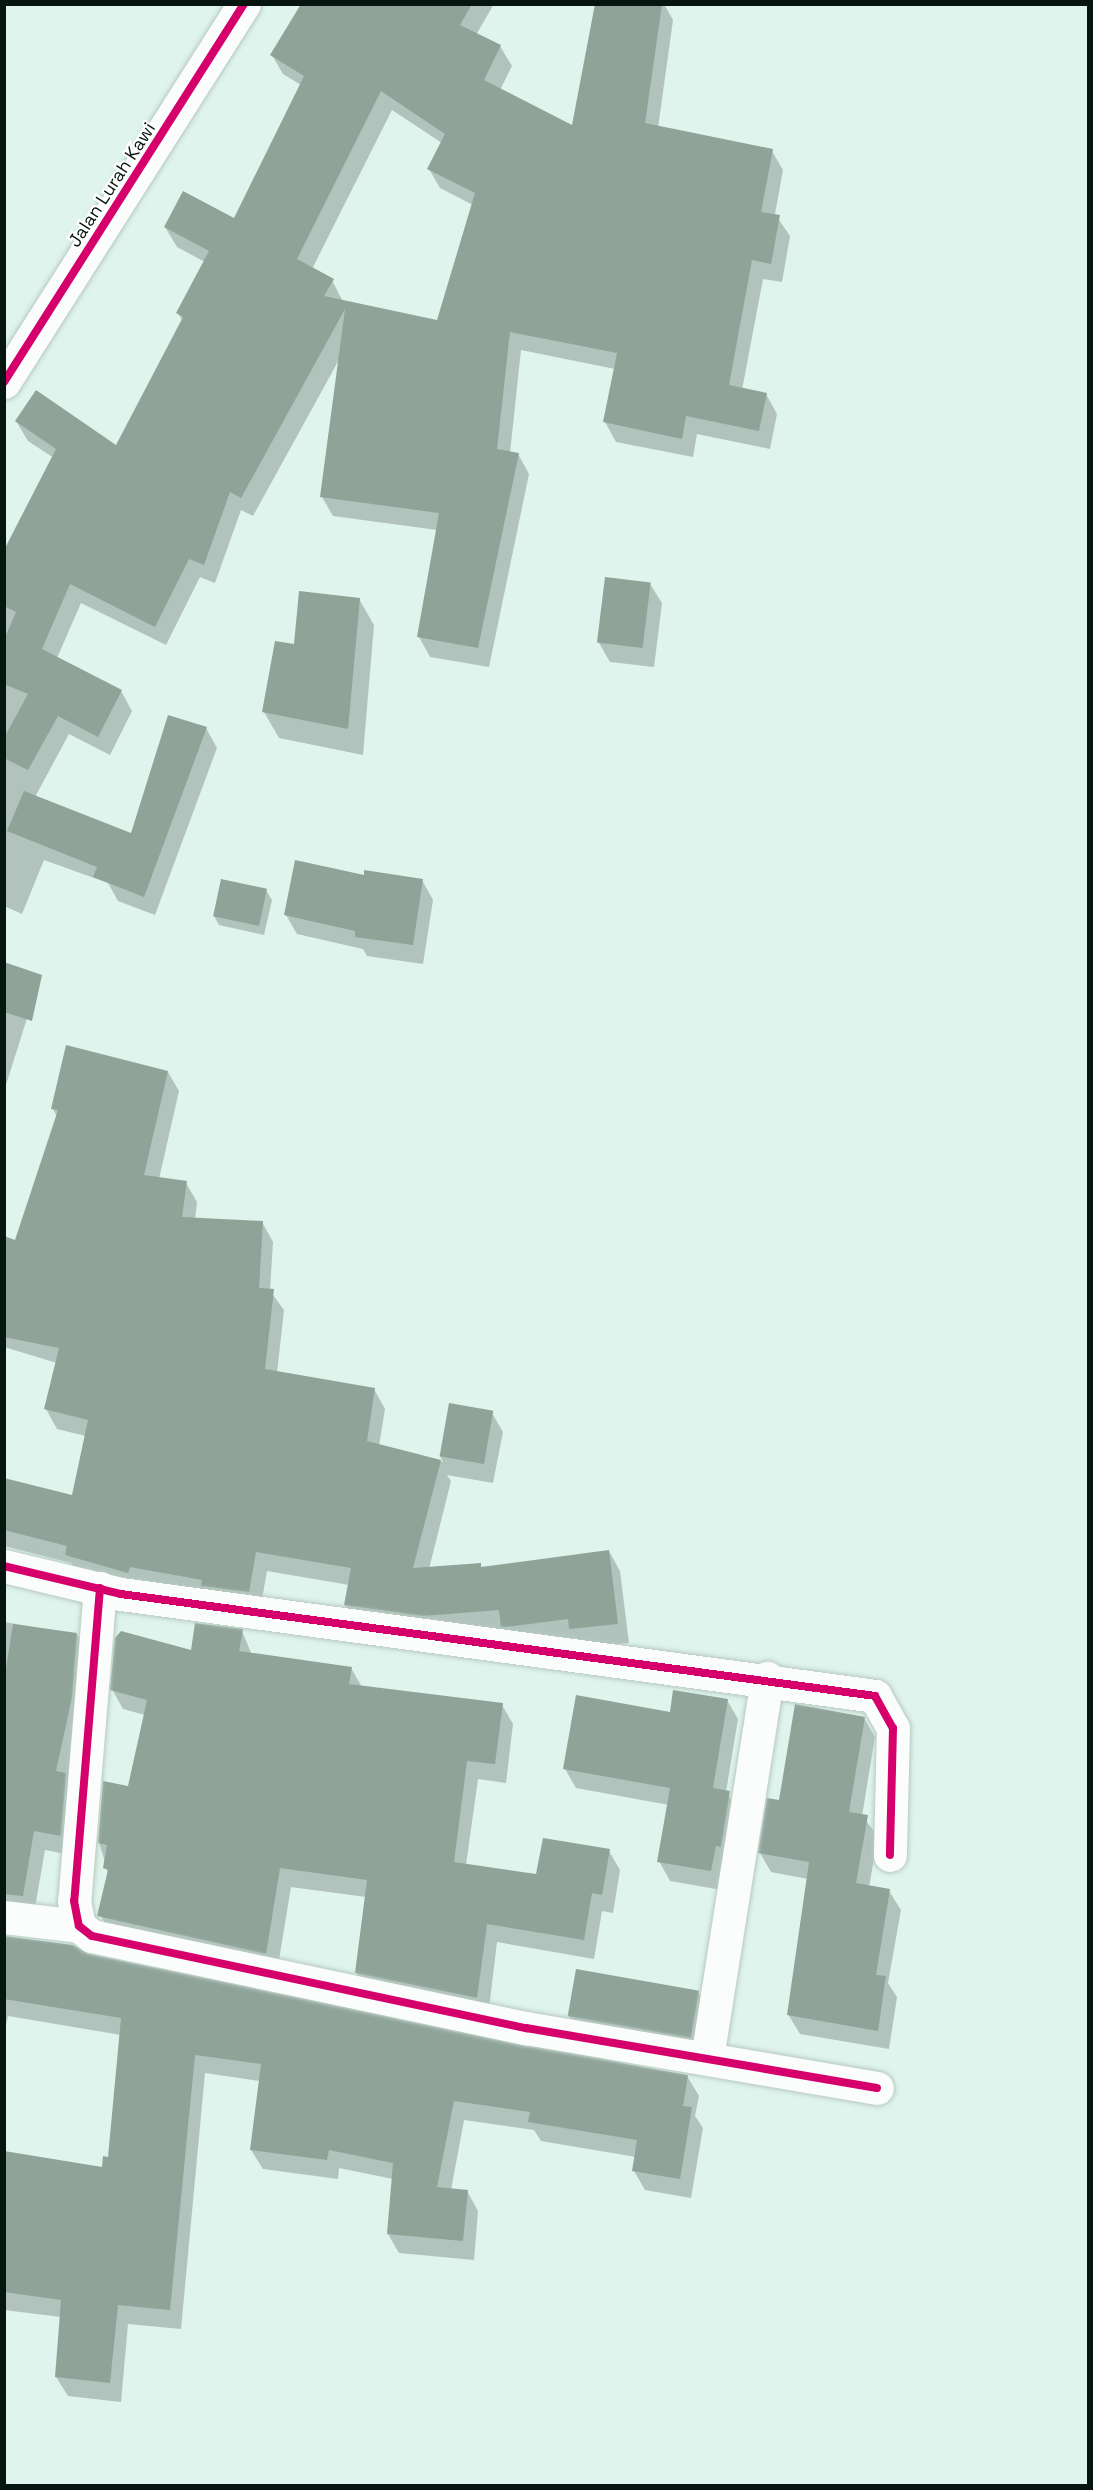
<!DOCTYPE html>
<html>
<head>
<meta charset="utf-8">
<style>
	body { margin:0 }
	#map { position:relative; width:1093px; height:2490px; overflow:hidden; background:#def4ec; font-family:"Space Grotesk",sans-serif }
	div>[style] { position:absolute }
	.shadow>* { inset:0; background:#0003 }
	.building>* { inset:0; background:#8fa398; transform-origin:0 0 }
	.roads { filter:drop-shadow(0 0 2px #b7c8c2) drop-shadow(0 0 2px #b7c8c2) }
	.minor>* { height:33px; margin:-16.5px; padding:0 16.5px; transform-origin:16.5px; border-radius:16.5px; background:#fafdfc }
	.tertiary>* { height:33px; margin:-16.5px; padding:0 16.5px; transform-origin:16.5px; border-radius:16.5px; background:#fafdfc }
	.cycleway>* { height:8px; margin:-4px; padding:0 4px; transform-origin:4px; border-radius:4px; background:#d6006c }
	span { translate:-50% -50%; white-space:nowrap; text-align:center; line-height:1.15; -webkit-text-stroke:4.5px #fff; paint-order:stroke }
	.street-label { font-size:18px; color:#071510 }
	.frame { position:absolute; inset:0; border:6px solid #071510; pointer-events:none }
</style>
</head>
<body>
<div id="map">
	<div class="shadow">
		<i style="clip-path:polygon(evenodd,303px 4px,494px 4px,476px 35px,500px 46px,512px 66px,500px 90px,573px 128px,596px 4px,664px 4px,673px 20px,658px 128px,772px 151px,783px 170px,775px 214px,790px 236px,782px 282px,763px 279px,742px 390px,766px 394px,777px 414px,770px 449px,697px 434px,693px 457px,616px 442px,605px 422px,615px 369px,521px 350px,510px 453px,518px 454px,529px 474px,489px 667px,430px 657px,419px 637px,437px 530px,333px 516px,322px 497px,340px 358px,253px 516px,241px 510px,215px 583px,200px 577px,166px 645px,81px 603px,57px 658px,121px 691px,132px 711px,110px 755px,69px 734px,35px 797px,132px 835px,206px 728px,217px 748px,155px 915px,118px 901px,108px 883px,44px 860px,22px 914px,4px 906px,4px 554px,54px 458px,28px 441px,16px 421px,116px 447px,183px 322px,178px 313px,205px 262px,177px 247px,165px 227px,235px 220px,301px 85px,283px 74px,272px 55px,303px 4px,392px 110px,442px 143px,429px 169px,440px 188px,473px 205px,438px 322px,343px 302px,332px 280px,312px 269px,392px 110px)"></i>
		<i style="clip-path:polygon(650px 584px,662px 603px,654px 667px,610px 662px,599px 643px)"></i>
		<i style="clip-path:polygon(359px 599px,374px 625px,363px 755px,279px 738px,264px 712px,295px 646px)"></i>
		<i style="clip-path:polygon(365px 877px,422px 880px,433px 900px,423px 964px,367px 956px,363px 949px,297px 934px,286px 915px)"></i>
		<i style="clip-path:polygon(266px 890px,272px 900px,264px 935px,219px 925px,214px 916px)"></i>
		<i style="clip-path:polygon(4px 964px,36px 990px,4px 1091px)"></i>
		<i style="clip-path:polygon(168px 1072px,179px 1091px,159px 1179px,186px 1183px,197px 1202px,195px 1219px,262px 1222px,273px 1242px,270px 1291px,284px 1310px,277px 1373px,374px 1389px,385px 1409px,379px 1446px,443px 1462px,440px 1456px,492px 1413px,503px 1432px,493px 1483px,447px 1475px,451px 1481px,429px 1569px,483px 1569px,609px 1551px,620px 1571px,629px 1643px,581px 1648px,576px 1638px,518px 1646px,504px 1629px,435px 1635px,356px 1624px,345px 1605px,349px 1585px,267px 1571px,260px 1611px,78px 1574px,71px 1563px,4px 1546px,4px 1479px,73px 1496px,86px 1436px,57px 1429px,46px 1409px,57px 1363px,4px 1347px,4px 1238px,16px 1242px,57px 1117px,53px 1109px)"></i>
		<i style="clip-path:polygon(4px 1622px,77px 1634px,88px 1654px,71px 1855px,45px 1850px,33px 1919px,4px 1923px)"></i>
		<i style="clip-path:polygon(242px 1631px,252px 1655px,351px 1668px,362px 1687px,502px 1705px,513px 1724px,506px 1783px,478px 1779px,466px 1865px,538px 1875px,609px 1851px,620px 1870px,613px 1913px,602px 1911px,594px 1959px,497px 1942px,488px 2017px,367px 1992px,356px 1972px,366px 1897px,291px 1887px,277px 1972px,113px 1938px,102px 1918px,109px 1876px,99px 1842px,129px 1788px,145px 1715px,123px 1709px,112px 1689px)"></i>
		<i style="clip-path:polygon(727px 1700px,738px 1719px,726px 1792px,740px 1812px,722px 1890px,670px 1881px,659px 1861px,669px 1805px,576px 1788px,565px 1769px,671px 1713px)"></i>
		<i style="clip-path:polygon(864px 1718px,875px 1737px,862px 1816px,878px 1836px,869px 1887px,889px 1891px,901px 1910px,888px 1983px,897px 1997px,889px 2049px,800px 2034px,788px 2014px,808px 1879px,771px 1872px,760px 1853px,780px 1802px)"></i>
		<i style="clip-path:polygon(4px 1937px,687px 2076px,699px 2096px,695px 2116px,703px 2128px,691px 2198px,645px 2190px,634px 2171px,636px 2157px,541px 2141px,534px 2130px,464px 2120px,451px 2190px,467px 2191px,478px 2211px,474px 2260px,399px 2253px,388px 2234px,393px 2179px,339px 2168px,338px 2179px,263px 2169px,251px 2150px,260px 2081px,205px 2073px,181px 2329px,128px 2324px,121px 2402px,68px 2396px,56px 2377px,61px 2317px,4px 2310px,4px 2153px,103px 2169px,109px 2159px,121px 2035px,8px 2016px,4px 2033px)"></i>
		<i style="clip-path:polygon(698px 1992px,709px 2011px,702px 2056px,580px 2035px,569px 2016px)"></i>
	</div>
	<div class="building">
		<i style="clip-path:polygon(evenodd,301px 4px,472px 4px,460px 25px,501px 45px,484px 80px,572px 125px,595px 4px,662px 4px,645px 123px,773px 149px,761px 212px,780px 215px,771px 264px,752px 260px,729px 385px,767px 393px,759px 431px,686px 416px,682px 439px,603px 422px,617px 353px,510px 332px,497px 449px,519px 453px,478px 648px,417px 637px,439px 513px,320px 497px,345px 309px,241px 498px,230px 492px,204px 565px,189px 559px,155px 627px,70px 584px,42px 649px,122px 690px,98px 737px,58px 716px,28px 770px,4px 758px,4px 738px,28px 694px,4px 684px,4px 640px,16px 612px,4px 606px,4px 550px,56px 449px,15px 421px,36px 390px,116px 445px,183px 317px,176px 313px,209px 251px,164px 227px,183px 191px,234px 218px,304px 76px,270px 55px,301px 4px,381px 91px,445px 134px,427px 169px,475px 193px,437px 320px,324px 296px,334px 279px,297px 259px,381px 91px)"></i>
		<i style="left:605px;top:577px;width:46px;height:66px;rotate:7deg"></i>
		<i style="clip-path:polygon(299px 591px,360px 598px,348px 729px,262px 712px,275px 641px,294px 644px)"></i>
		<i style="clip-path:polygon(168px 715px,207px 727px,144px 897px,93px 877px,97px 867px,7px 831px,24px 791px,131px 833px)"></i>
		<i style="clip-path:polygon(295px 860px,364px 875px,364px 870px,423px 879px,413px 945px,355px 937px,355px 931px,284px 915px)"></i>
		<i style="left:221px;top:879px;width:47px;height:38px;rotate:12deg"></i>
		<i style="clip-path:polygon(4px 962px,42px 975px,32px 1021px,4px 1012px)"></i>
		<i style="clip-path:polygon(66px 1045px,168px 1071px,144px 1175px,187px 1181px,182px 1217px,263px 1221px,259px 1288px,274px 1289px,265px 1369px,375px 1388px,367px 1441px,441px 1460px,413px 1568px,481px 1563px,481px 1567px,609px 1550px,618px 1624px,569px 1629px,568px 1619px,507px 1627px,501px 1627px,499px 1610px,423px 1616px,344px 1605px,351px 1568px,256px 1552px,249px 1592px,201px 1586px,202px 1580px,130px 1567px,128px 1573px,65px 1555px,67px 1546px,4px 1530px,4px 1478px,72px 1495px,88px 1420px,44px 1409px,59px 1348px,4px 1337px,4px 1236px,15px 1240px,58px 1110px,51px 1109px)"></i>
		<i style="left:449px;top:1403px;width:45px;height:54px;rotate:10deg"></i>
		<i style="clip-path:polygon(195px 1623px,243px 1629px,239px 1651px,352px 1667px,349px 1684px,503px 1703px,495px 1764px,467px 1761px,454px 1862px,536px 1874px,543px 1838px,610px 1849px,602px 1895px,592px 1893px,584px 1940px,487px 1924px,477px 1998px,355px 1973px,367px 1880px,280px 1868px,266px 1954px,97px 1916px,108px 1870px,103px 1868px,107px 1845px,98px 1843px,103px 1781px,128px 1786px,147px 1700px,110px 1690px,115px 1638px,121px 1631px,191px 1650px)"></i>
		<i style="clip-path:polygon(13px 1624px,77px 1633px,72px 1697px,56px 1771px,66px 1773px,61px 1836px,34px 1831px,23px 1896px,4px 1894px,4px 1681px)"></i>
		<i style="clip-path:polygon(673px 1690px,728px 1699px,713px 1788px,730px 1791px,721px 1847px,716px 1846px,711px 1871px,657px 1862px,670px 1788px,563px 1769px,576px 1695px,670px 1712px)"></i>
		<i style="clip-path:polygon(795px 1704px,865px 1717px,849px 1812px,868px 1815px,856px 1883px,890px 1889px,876px 1975px,886px 1976px,878px 2031px,787px 2015px,809px 1862px,758px 1853px,767px 1798px,779px 1800px)"></i>
		<i style="clip-path:polygon(4px 1936px,73px 1945px,88px 1954px,522px 2046px,688px 2075px,683px 2106px,692px 2107px,680px 2179px,632px 2171px,637px 2140px,528px 2122px,530px 2112px,454px 2101px,437px 2187px,468px 2190px,463px 2241px,387px 2234px,393px 2163px,329px 2150px,327px 2160px,250px 2150px,261px 2064px,195px 2055px,170px 2310px,118px 2305px,110px 2383px,55px 2377px,61px 2300px,4px 2292px,4px 2151px,102px 2167px,103px 2156px,108px 2157px,121px 2018px,4px 1999px)"></i>
		<i style="left:576px;top:1969px;width:125px;height:48px;rotate:10deg"></i>
	</div>
	<div class="roads">
		<div class="minor">
			<i style="left:4px;top:1566px;width:120px;rotate:13.5deg"></i>
			<i style="left:121px;top:1594px;width:761px;rotate:7.7deg"></i>
			<i style="left:875px;top:1696px;width:37px;rotate:61deg"></i>
			<i style="left:893px;top:1728px;width:127px;rotate:91.4deg"></i>
			<i style="left:100px;top:1588px;width:314px;rotate:94.7deg"></i>
			<i style="left:74px;top:1901px;width:25px;rotate:79deg"></i>
			<i style="left:79px;top:1926px;width:16px;rotate:38deg"></i>
			<i style="left:92px;top:1936px;width:444px;rotate:12deg"></i>
			<i style="left:526px;top:2028px;width:356px;rotate:9.7deg"></i>
			<i style="left:4px;top:1917px;width:76px;rotate:6.8deg"></i>
			<i style="left:707px;top:2058px;width:385px;rotate:-81deg"></i>
		</div>
		<div class="tertiary">
			<i style="left:4px;top:382px;width:448px;rotate:-57.6deg"></i>
		</div>
	</div>
	<div class="cycleway">
		<i style="left:4px;top:382px;width:448px;rotate:-57.6deg"></i>
		<i style="left:4px;top:1566px;width:120px;rotate:13.5deg"></i>
		<i style="left:121px;top:1594px;width:761px;rotate:7.7deg"></i>
		<i style="left:875px;top:1696px;width:37px;rotate:61deg"></i>
		<i style="left:893px;top:1728px;width:127px;rotate:91.4deg"></i>
		<i style="left:100px;top:1588px;width:314px;rotate:94.7deg"></i>
		<i style="left:74px;top:1901px;width:25px;rotate:79deg"></i>
		<i style="left:79px;top:1926px;width:16px;rotate:38deg"></i>
		<i style="left:92px;top:1936px;width:444px;rotate:12deg"></i>
		<i style="left:526px;top:2028px;width:356px;rotate:9.7deg"></i>
	</div>
	<div class="street-label">
		<span style="left:112px;top:185px;rotate:-57deg">Jalan Lurah Kawi</span>
	</div>
	<div class="frame"></div>
</div>
</body>
</html>
